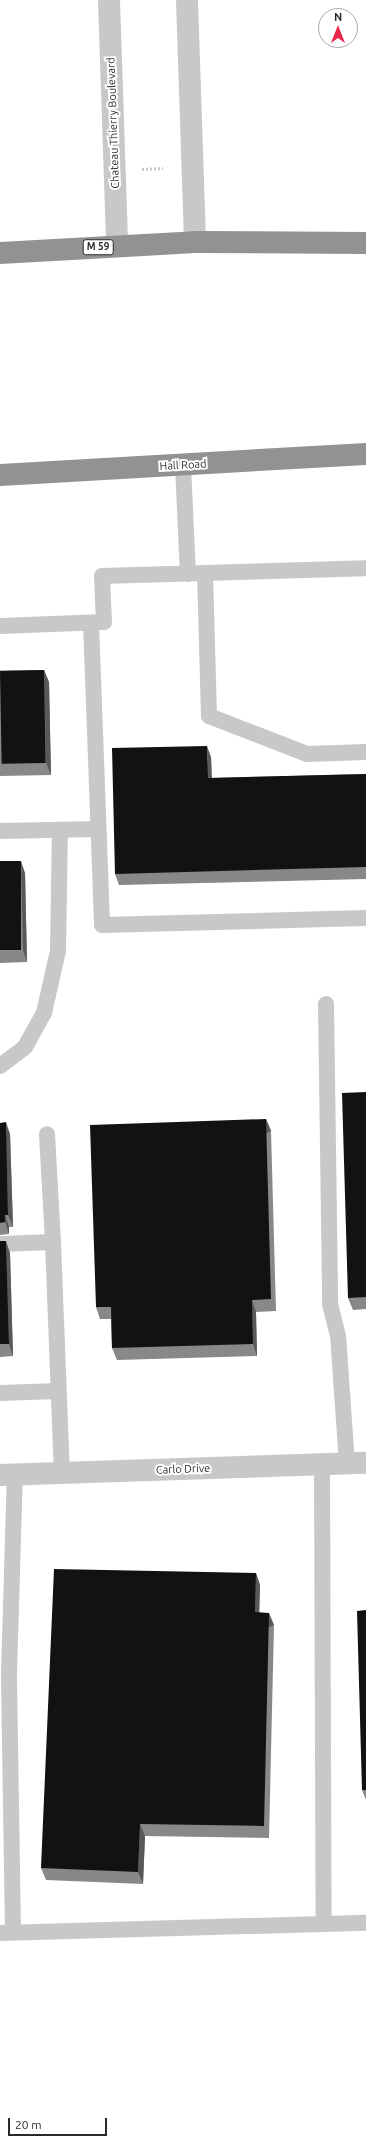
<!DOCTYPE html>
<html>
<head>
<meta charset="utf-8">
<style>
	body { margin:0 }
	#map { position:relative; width:366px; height:2144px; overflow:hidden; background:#fff; font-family:Ubuntu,sans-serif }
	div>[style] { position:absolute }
	.path>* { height:2.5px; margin-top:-1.25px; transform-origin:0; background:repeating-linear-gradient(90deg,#c8c8c8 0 2px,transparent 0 4px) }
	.lane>* { height:16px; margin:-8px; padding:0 8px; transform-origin:8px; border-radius:8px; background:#c8c8c8 }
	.street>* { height:22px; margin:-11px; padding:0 11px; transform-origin:11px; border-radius:11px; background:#c8c8c8 }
	.highway>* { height:22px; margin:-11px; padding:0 11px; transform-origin:11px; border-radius:11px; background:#929292 }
	.wall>* { inset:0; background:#888 }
	.shaded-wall>* { inset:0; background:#595959; transform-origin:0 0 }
	.building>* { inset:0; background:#121212; transform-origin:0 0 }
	span { translate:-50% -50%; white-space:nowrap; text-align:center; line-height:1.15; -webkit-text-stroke:4px #fff; paint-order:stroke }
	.shield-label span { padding:1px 3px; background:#fff; border:1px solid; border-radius:3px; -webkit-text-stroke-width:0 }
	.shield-label { font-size:10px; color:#2b2b2b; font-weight:700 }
	.street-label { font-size:11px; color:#2b2b2b }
	.north { position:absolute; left:318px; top:8px; width:40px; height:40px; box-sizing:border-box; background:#fff; border:1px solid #aaa; border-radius:50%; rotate:0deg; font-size:11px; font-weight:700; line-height:16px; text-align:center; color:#2b2b2b }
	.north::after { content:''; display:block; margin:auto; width:14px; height:18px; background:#e92748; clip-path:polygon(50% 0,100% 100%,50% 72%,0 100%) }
	.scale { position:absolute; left:8px; top:2118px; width:99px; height:18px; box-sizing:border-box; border:2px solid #2b2b2b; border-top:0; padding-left:5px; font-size:12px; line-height:14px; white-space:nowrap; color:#2b2b2b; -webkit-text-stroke:3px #fff; paint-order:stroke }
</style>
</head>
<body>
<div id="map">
	<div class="path">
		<i style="left:142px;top:169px;width:21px;rotate:-3deg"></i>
	</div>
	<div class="lane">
		<i style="left:183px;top:465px;width:109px;rotate:87.4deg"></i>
		<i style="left:205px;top:573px;width:143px;rotate:88.4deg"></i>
		<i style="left:209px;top:716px;width:105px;rotate:21.2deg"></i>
		<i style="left:307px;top:754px;width:59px;rotate:-1.9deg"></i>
		<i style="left:91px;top:623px;width:302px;rotate:87.9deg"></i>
		<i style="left:102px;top:925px;width:264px;rotate:-1.5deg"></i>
		<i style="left:0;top:626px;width:104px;rotate:-2.2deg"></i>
		<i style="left:104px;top:622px;width:46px;rotate:-92.5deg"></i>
		<i style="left:102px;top:576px;width:264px;rotate:-1.7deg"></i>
		<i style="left:0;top:831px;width:98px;rotate:-1.2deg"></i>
		<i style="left:326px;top:1004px;width:300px;rotate:89.2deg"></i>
		<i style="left:330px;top:1304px;width:32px;rotate:76deg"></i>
		<i style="left:338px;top:1335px;width:129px;rotate:86deg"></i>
		<i style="left:0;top:1066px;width:31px;rotate:-37deg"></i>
		<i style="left:25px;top:1047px;width:39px;rotate:-61deg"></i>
		<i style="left:44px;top:1013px;width:64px;rotate:-77.3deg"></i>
		<i style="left:58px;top:951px;width:121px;rotate:-89.1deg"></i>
		<i style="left:53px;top:1242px;width:231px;rotate:87.8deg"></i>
		<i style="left:0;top:1244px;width:53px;rotate:-2.2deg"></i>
		<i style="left:53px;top:1242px;width:108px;rotate:-93.2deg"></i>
		<i style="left:0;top:1393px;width:58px;rotate:-2deg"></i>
		<i style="left:322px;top:1465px;width:459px;rotate:89.8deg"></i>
		<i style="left:13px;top:1932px;width:259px;rotate:-90.9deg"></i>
		<i style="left:9px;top:1673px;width:198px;rotate:-88.3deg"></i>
		<i style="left:0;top:1933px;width:366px;rotate:-1.6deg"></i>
	</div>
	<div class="street">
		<i style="left:109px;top:0;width:246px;rotate:88.1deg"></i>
		<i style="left:187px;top:0;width:242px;rotate:88.1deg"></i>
		<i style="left:0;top:1475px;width:366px;rotate:-1.9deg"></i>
	</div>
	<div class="highway">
		<i style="left:0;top:253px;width:195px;rotate:-3.2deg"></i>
		<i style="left:195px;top:242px;width:171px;rotate:0.3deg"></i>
		<i style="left:0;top:475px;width:367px;rotate:-3.3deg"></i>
	</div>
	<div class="wall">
		<i style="clip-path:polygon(44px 670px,49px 682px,51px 775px,0 776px,0 671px)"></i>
		<i style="clip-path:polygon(211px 757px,212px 778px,366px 774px,366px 879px,119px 885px,115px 874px)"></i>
		<i style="clip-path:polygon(0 861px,25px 873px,27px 962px,0 963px)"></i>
		<i style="clip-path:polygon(366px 1092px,366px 1309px,353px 1310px,348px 1298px)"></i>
		<i style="clip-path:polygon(266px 1119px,271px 1131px,276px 1311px,256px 1312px,257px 1356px,117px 1360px,112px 1348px,111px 1319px,100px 1319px,96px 1307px)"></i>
		<i style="clip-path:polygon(0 1123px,10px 1134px,13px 1227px,9px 1227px,9px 1234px,0 1235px)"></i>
		<i style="clip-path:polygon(0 1241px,10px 1253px,13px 1356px,0 1357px)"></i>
		<i style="clip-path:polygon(256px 1573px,260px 1585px,259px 1612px,274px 1625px,269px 1838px,145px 1836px,143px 1884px,46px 1880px,41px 1868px)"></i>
		<i style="clip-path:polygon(366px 1610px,366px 1800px,362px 1790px)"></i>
	</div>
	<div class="shaded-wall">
		<i style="clip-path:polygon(44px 670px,49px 682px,51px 775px,46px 763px)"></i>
		<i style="clip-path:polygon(207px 746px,211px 757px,212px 789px,208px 778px)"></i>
		<i style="clip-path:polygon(21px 861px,25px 873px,27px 962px,23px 950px)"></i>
		<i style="left:266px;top:1119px;width:13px;height:180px;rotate:67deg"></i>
		<i style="clip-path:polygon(6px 1122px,10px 1134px,13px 1227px,8px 1215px)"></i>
		<i style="clip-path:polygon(5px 1215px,9px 1227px,9px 1234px,5px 1222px)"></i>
		<i style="clip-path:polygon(6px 1241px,10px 1253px,13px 1356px,9px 1344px)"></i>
		<i style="clip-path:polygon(252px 1300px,256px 1312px,257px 1356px,253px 1344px)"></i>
		<i style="clip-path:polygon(256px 1573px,260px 1585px,259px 1624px,255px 1612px)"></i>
		<i style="left:269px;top:1613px;width:13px;height:213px;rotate:67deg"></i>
		<i style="clip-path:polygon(140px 1824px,145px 1836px,143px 1884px,138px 1872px)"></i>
	</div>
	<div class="building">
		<i style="left:44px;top:670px;width:93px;height:44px;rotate:89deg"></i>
		<i style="clip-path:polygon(207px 746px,208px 778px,366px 774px,366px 867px,115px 874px,112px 748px)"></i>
		<i style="left:0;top:861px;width:21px;height:89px"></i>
		<i style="clip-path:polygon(366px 1092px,366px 1297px,348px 1298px,342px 1093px)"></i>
		<i style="clip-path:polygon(266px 1119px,271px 1299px,252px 1300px,253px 1344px,112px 1348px,111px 1307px,96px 1307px,90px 1125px)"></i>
		<i style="clip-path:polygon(6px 1122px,8px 1215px,5px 1215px,5px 1222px,0 1223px,0 1123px)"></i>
		<i style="clip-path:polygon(0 1241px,6px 1241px,9px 1344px,0 1344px)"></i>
		<i style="clip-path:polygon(54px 1569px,256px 1573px,255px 1612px,269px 1613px,264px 1826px,140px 1824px,138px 1872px,41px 1868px)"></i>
		<i style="clip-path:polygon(366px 1610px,366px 1790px,362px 1790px,357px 1611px)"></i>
	</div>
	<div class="shield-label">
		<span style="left:98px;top:247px">M 59</span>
	</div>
	<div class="street-label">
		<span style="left:113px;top:123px;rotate:-92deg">Chateau Thierry Boulevard</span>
		<span style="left:183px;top:465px;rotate:-3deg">Hall Road</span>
		<span style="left:183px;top:1469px;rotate:-2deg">Carlo Drive</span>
	</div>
	<div class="north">N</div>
	<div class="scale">20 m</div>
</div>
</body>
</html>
